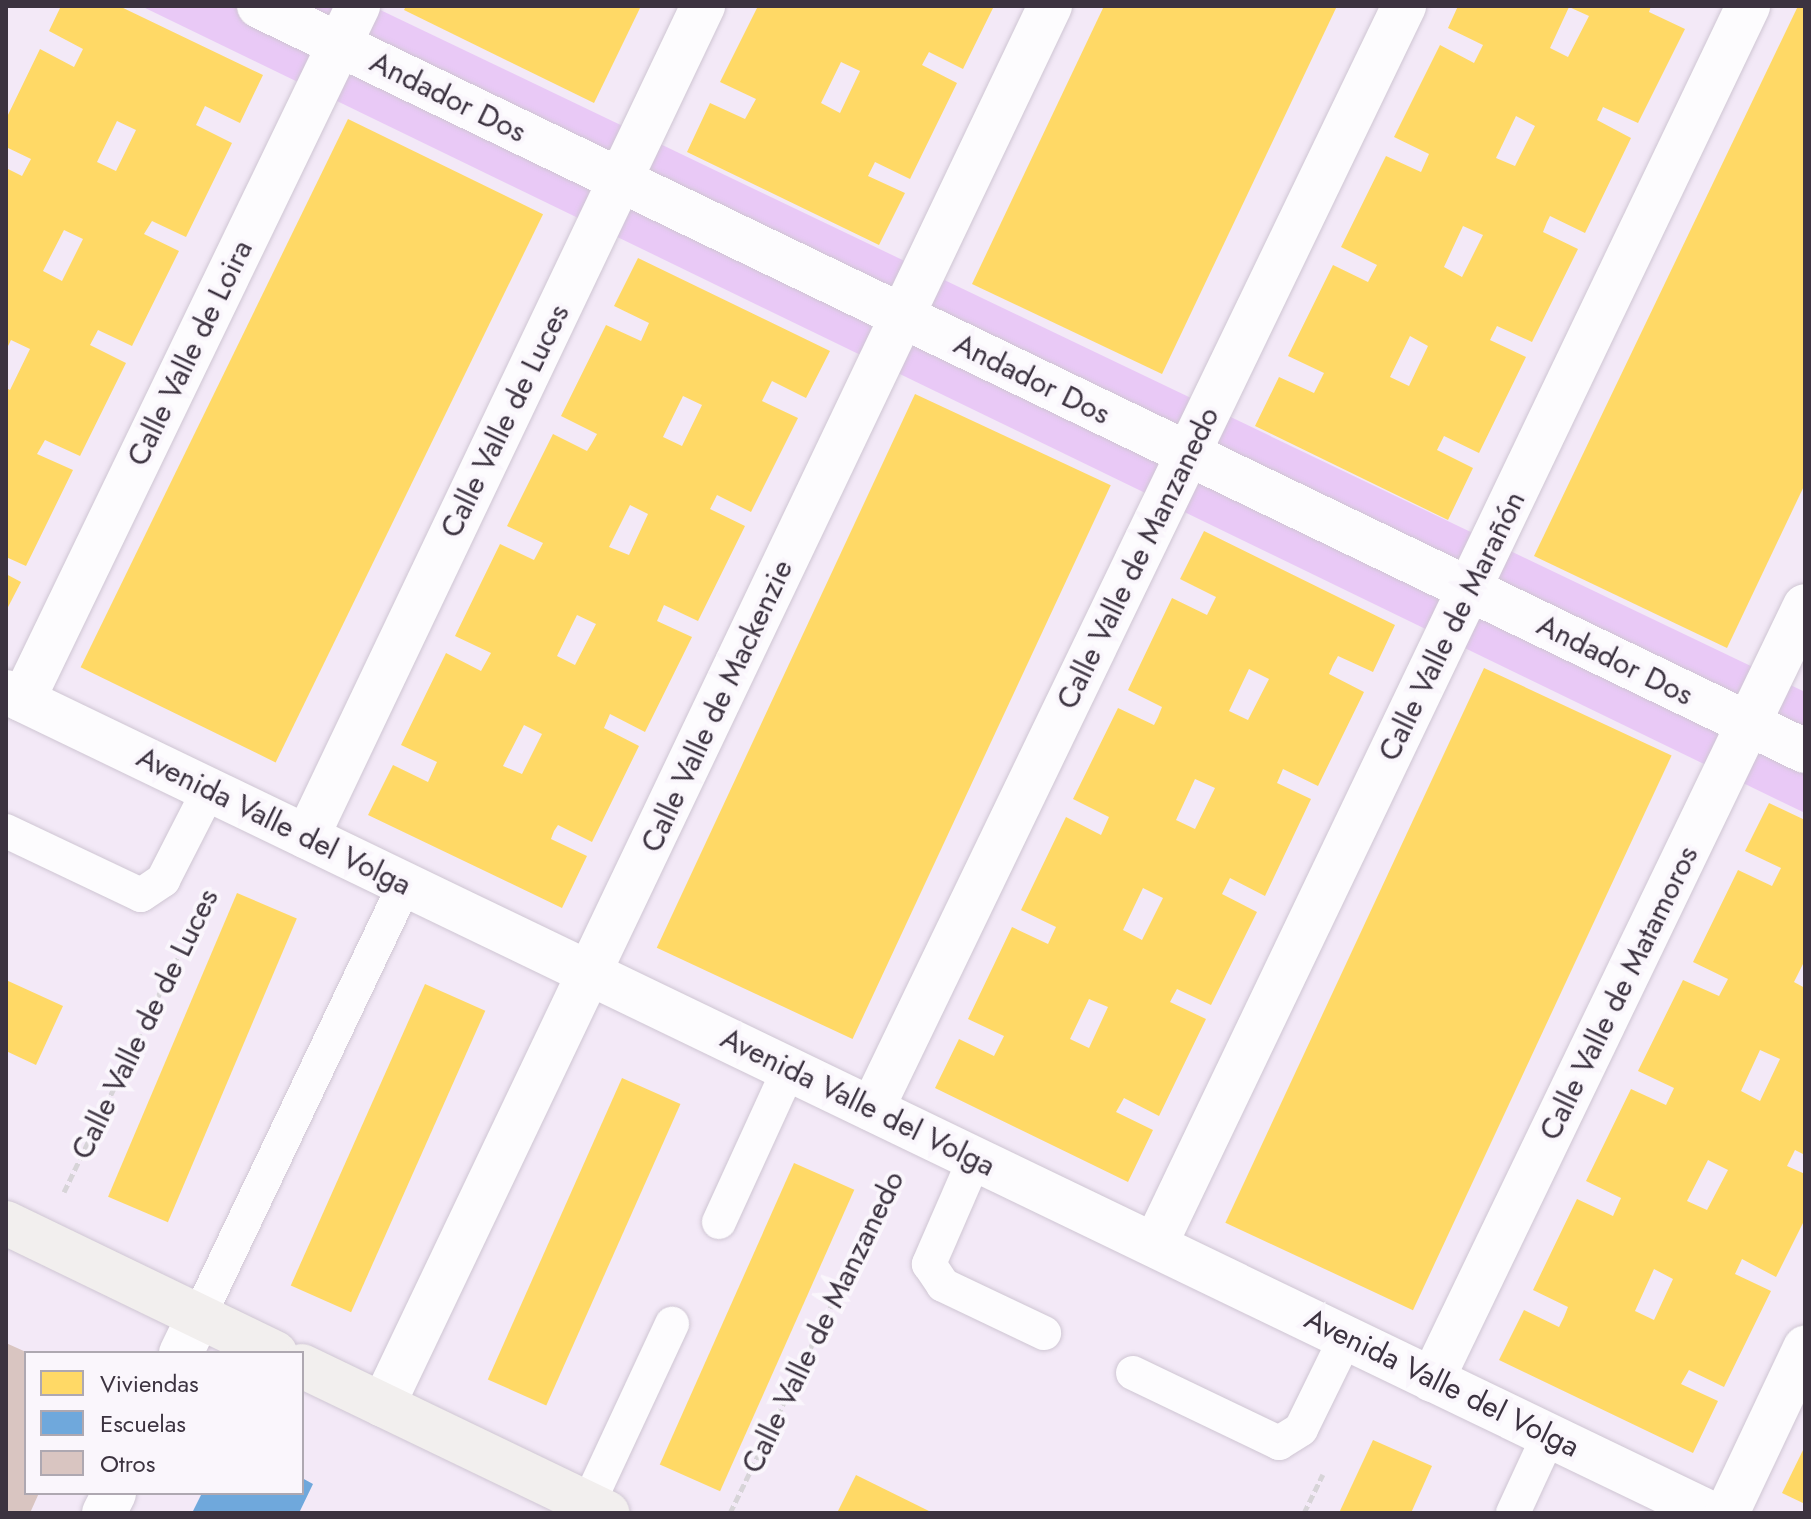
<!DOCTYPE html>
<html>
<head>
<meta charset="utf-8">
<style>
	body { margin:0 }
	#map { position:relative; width:1811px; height:1519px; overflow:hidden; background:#f3e9f7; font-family:Jost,sans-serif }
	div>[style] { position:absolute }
	.green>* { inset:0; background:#e9c9f6 }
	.homes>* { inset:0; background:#ffd966; transform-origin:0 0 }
	.schools>* { inset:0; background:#6fa8dc }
	.building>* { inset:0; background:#d9c5c1 }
	.path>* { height:5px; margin-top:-2.5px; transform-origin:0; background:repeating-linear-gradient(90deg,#d7d4d8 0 8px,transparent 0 12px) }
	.roads { filter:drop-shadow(0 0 2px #cfc6d3) drop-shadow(0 0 2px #cfc6d3) }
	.lane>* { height:34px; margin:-17px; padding:0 17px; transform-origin:17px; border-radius:17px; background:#fdfcfe }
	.street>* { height:44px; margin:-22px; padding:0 22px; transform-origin:22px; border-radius:22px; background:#fdfcfe }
	.secondary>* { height:44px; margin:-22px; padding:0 22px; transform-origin:22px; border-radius:22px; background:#f2efee }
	span { translate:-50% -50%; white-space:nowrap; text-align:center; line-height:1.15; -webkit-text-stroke:8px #faf6fc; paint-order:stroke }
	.street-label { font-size:30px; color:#3c3340 }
	.frame { position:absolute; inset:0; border:8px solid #3c3340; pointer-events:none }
	.legend { position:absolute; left:24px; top:1351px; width:280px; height:144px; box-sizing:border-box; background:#faf6fc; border:2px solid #aea8b1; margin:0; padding:10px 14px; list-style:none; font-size:24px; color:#3c3340 }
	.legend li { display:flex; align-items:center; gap:16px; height:40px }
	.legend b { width:40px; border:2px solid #aea8b1 }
</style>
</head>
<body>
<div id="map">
	<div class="green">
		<i style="clip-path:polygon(141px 6px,372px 6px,1805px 692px,1805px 813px)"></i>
	</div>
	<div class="homes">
		<i style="clip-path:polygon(evenodd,61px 6px,119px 6px,263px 75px,240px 123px,205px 106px,196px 125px,232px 143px,186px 237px,152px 221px,144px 234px,179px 251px,132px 346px,98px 330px,90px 345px,126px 363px,80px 456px,45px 440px,37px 454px,73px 470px,26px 566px,6px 557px,6px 388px,10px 390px,30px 349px,11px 340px,6px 350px,6px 168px,22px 176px,31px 159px,6px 147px,6px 119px,40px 49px,74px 67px,83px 49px,49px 31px,61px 6px,117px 121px,136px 130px,116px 171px,97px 162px,117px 121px,61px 6px,64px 230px,83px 239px,62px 281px,43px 271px,64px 230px)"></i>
		<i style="clip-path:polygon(406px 6px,641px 6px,594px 103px,404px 10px)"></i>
		<i style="clip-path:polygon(evenodd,758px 6px,994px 6px,963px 69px,929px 52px,922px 65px,957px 83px,910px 179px,875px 162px,868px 176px,905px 193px,879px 245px,687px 152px,710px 103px,745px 119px,756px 99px,720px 82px,758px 6px,841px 62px,860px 71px,840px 113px,821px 103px,841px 62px)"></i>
		<i style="clip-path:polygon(1104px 6px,1337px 6px,1162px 374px,972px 284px)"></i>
		<i style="clip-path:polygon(evenodd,1458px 6px,1651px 6px,1649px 12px,1685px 29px,1638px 123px,1603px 107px,1597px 120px,1631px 138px,1585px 233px,1550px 216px,1547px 222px,1543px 232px,1578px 249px,1532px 342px,1497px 326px,1490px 340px,1526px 357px,1479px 453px,1444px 436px,1437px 450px,1473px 468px,1448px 520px,1255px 426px,1279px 377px,1314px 393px,1324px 373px,1288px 356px,1333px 265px,1368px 282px,1377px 265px,1341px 247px,1386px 156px,1421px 172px,1429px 154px,1394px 137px,1440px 45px,1474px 63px,1483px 45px,1448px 28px,1458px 6px,1569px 7px,1589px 16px,1568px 57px,1550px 48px,1569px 7px,1458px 6px,1516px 116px,1535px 126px,1515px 166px,1496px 158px,1516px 116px,1458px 6px,1463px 226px,1483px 235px,1462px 277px,1444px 267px,1463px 226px,1458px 6px,1410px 336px,1428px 346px,1409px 386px,1390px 377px,1410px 336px)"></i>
		<i style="clip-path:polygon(1798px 6px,1805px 6px,1805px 484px,1727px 648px,1534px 556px)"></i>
		<i style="left:348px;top:119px;width:217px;height:610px;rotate:26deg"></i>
		<i style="clip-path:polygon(evenodd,638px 258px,830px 351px,806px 398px,772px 381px,762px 401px,798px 418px,751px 512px,717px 495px,710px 509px,745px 526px,698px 621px,664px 605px,657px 621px,692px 637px,645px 732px,610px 714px,604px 728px,639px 746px,592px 842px,558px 825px,554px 831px,551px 839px,587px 856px,562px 908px,368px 815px,393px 765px,428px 782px,437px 762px,401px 745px,446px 653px,481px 671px,491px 653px,455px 636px,500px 544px,534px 560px,543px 543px,507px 526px,553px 434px,587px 451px,592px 443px,597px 434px,561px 416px,606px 325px,641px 341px,649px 323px,614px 306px,638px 258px,683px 396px,702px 405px,682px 446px,663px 437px,683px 396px,638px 258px,630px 505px,648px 514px,629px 555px,609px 547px,630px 505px,638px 258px,577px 615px,596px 624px,575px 665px,557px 656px,577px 615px,638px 258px,524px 725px,542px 734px,522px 774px,503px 766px,524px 725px)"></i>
		<i style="left:915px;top:394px;width:216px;height:611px;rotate:25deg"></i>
		<i style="clip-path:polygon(evenodd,1204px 531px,1395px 625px,1373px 672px,1338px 656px,1333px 665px,1329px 674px,1364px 692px,1318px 786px,1283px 769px,1277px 783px,1311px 799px,1265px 896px,1230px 878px,1222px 894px,1257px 912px,1211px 1005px,1177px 989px,1170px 1002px,1206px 1019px,1159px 1116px,1124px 1098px,1116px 1112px,1153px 1130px,1128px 1182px,935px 1088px,959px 1039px,994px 1056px,1004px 1036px,968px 1019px,1012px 927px,1048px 944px,1056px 927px,1021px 910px,1066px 817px,1101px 835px,1109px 817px,1073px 799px,1118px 708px,1154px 725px,1158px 717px,1162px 707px,1128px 690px,1172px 598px,1207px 615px,1216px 597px,1180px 579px,1204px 531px,1249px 669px,1269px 679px,1248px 720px,1229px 711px,1249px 669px,1204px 531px,1195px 779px,1215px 788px,1195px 829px,1176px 820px,1195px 779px,1204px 531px,1143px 888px,1163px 898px,1142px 940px,1123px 930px,1143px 888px,1204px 531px,1089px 999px,1108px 1007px,1089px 1048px,1070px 1039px,1089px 999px)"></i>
		<i style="clip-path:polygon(6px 574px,21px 582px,6px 611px)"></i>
		<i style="left:1484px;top:668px;width:207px;height:612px;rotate:25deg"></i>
		<i style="clip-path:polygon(evenodd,1769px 803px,1805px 820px,1805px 960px,1794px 982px,1805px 988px,1805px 1155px,1795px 1150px,1787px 1166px,1805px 1174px,1805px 1219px,1776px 1277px,1742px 1259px,1735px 1274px,1771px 1291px,1724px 1387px,1689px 1370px,1681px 1384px,1718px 1401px,1693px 1453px,1499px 1360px,1524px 1310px,1559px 1327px,1564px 1317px,1568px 1307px,1533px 1290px,1577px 1199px,1613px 1216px,1621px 1198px,1586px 1181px,1631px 1089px,1666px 1105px,1674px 1088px,1638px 1071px,1683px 980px,1719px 996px,1728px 979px,1693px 962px,1738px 870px,1772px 886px,1781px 868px,1745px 851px,1769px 803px,1760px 1050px,1780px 1059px,1760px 1101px,1741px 1091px,1760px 1050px,1769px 803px,1708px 1160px,1728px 1170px,1707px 1210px,1687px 1201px,1708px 1160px,1769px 803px,1654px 1269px,1673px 1279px,1654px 1320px,1635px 1311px,1654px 1269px)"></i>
		<i style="left:237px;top:893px;width:65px;height:330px;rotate:23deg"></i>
		<i style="clip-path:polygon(6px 980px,63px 1006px,36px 1065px,6px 1051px)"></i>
		<i style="left:425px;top:984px;width:66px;height:330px;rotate:24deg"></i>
		<i style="left:622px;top:1078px;width:64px;height:330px;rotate:24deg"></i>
		<i style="left:794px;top:1163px;width:66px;height:330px;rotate:24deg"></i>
		<i style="clip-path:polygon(1373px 1440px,1432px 1466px,1411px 1513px,1339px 1513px)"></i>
		<i style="clip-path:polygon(1805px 1446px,1805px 1504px,1782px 1493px)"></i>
		<i style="clip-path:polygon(856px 1475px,933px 1513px,837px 1513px)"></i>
	</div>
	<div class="schools">
		<i style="clip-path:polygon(302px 1478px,313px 1484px,299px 1513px,192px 1513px,202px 1493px,302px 1493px)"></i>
	</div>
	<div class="building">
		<i style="clip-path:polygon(6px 1343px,26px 1352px,26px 1493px,39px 1493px,30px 1513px,6px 1513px)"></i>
	</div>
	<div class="path">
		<i style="left:64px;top:1192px;width:306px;rotate:-64.3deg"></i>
		<i style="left:730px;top:1513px;width:372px;rotate:-64deg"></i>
		<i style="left:1304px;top:1513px;width:43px;rotate:-64deg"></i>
	</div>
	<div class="roads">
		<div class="lane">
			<i style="left:6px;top:831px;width:149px;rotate:25.4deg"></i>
			<i style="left:141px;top:895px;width:27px;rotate:-34deg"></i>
			<i style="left:163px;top:880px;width:101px;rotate:-62.9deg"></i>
			<i style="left:975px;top:1158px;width:116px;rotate:113.5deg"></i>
			<i style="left:929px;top:1264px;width:25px;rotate:56deg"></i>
			<i style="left:943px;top:1285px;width:112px;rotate:25.4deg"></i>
			<i style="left:719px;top:1222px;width:168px;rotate:-65.4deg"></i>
			<i style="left:199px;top:1316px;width:479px;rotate:-64.5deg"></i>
			<i style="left:1133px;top:1373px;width:162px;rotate:25.6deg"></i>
			<i style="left:1279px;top:1443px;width:26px;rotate:-32deg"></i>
			<i style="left:1301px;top:1429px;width:102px;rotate:-63.9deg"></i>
			<i style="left:588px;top:1504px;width:199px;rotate:-65deg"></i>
			<i style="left:1513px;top:1513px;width:86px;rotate:-65.2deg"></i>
		</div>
		<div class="street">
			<i style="left:259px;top:6px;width:1716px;rotate:25.73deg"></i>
			<i style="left:6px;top:692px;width:1891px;rotate:25.73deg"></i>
			<i style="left:23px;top:700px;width:771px;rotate:-64.23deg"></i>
			<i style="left:307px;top:837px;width:921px;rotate:-64.52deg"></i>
			<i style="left:872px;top:1109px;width:1225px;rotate:-64.25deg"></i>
			<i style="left:1155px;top:1245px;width:1374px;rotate:-64.42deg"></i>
			<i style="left:181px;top:1353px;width:41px;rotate:-64.1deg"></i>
			<i style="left:1432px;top:1380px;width:859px;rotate:-64.27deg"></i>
			<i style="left:383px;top:1405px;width:1550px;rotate:-64.51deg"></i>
			<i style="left:104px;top:1513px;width:22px;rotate:-63deg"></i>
			<i style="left:1727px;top:1513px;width:183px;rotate:-64.7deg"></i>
		</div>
		<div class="secondary">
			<i style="left:6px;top:1223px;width:299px;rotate:25.8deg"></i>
			<i style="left:302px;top:1366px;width:339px;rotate:25.7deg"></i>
		</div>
	</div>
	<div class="street-label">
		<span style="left:448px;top:97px;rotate:26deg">Andador Dos</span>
		<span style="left:190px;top:353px;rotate:-64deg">Calle Valle de Loira</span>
		<span style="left:1032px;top:379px;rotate:26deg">Andador Dos</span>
		<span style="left:505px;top:421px;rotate:-64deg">Calle Valle de Luces</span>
		<span style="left:1138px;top:558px;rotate:-64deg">Calle Valle de Manzanedo</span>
		<span style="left:1452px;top:626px;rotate:-64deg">Calle Valle de Marañón</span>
		<span style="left:1615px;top:660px;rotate:26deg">Andador Dos</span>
		<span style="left:717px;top:706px;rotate:-65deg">Calle Valle de Mackenzie</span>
		<span style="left:274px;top:821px;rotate:26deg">Avenida Valle del Volga</span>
		<span style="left:1619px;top:993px;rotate:-64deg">Calle Valle de Matamoros</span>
		<span style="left:145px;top:1024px;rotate:-64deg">Calle Valle de de Luces</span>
		<span style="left:858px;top:1102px;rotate:26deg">Avenida Valle del Volga</span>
		<span style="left:823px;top:1322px;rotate:-64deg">Calle Valle de Manzanedo</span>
		<span style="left:1442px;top:1383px;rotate:26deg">Avenida Valle del Volga</span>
	</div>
	<div class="frame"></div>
	<ul class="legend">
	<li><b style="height:22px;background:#ffd966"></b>Viviendas</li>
	<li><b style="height:22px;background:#6fa8dc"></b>Escuelas</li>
	<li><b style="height:22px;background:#d9c5c1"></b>Otros</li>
	</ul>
</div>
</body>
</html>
